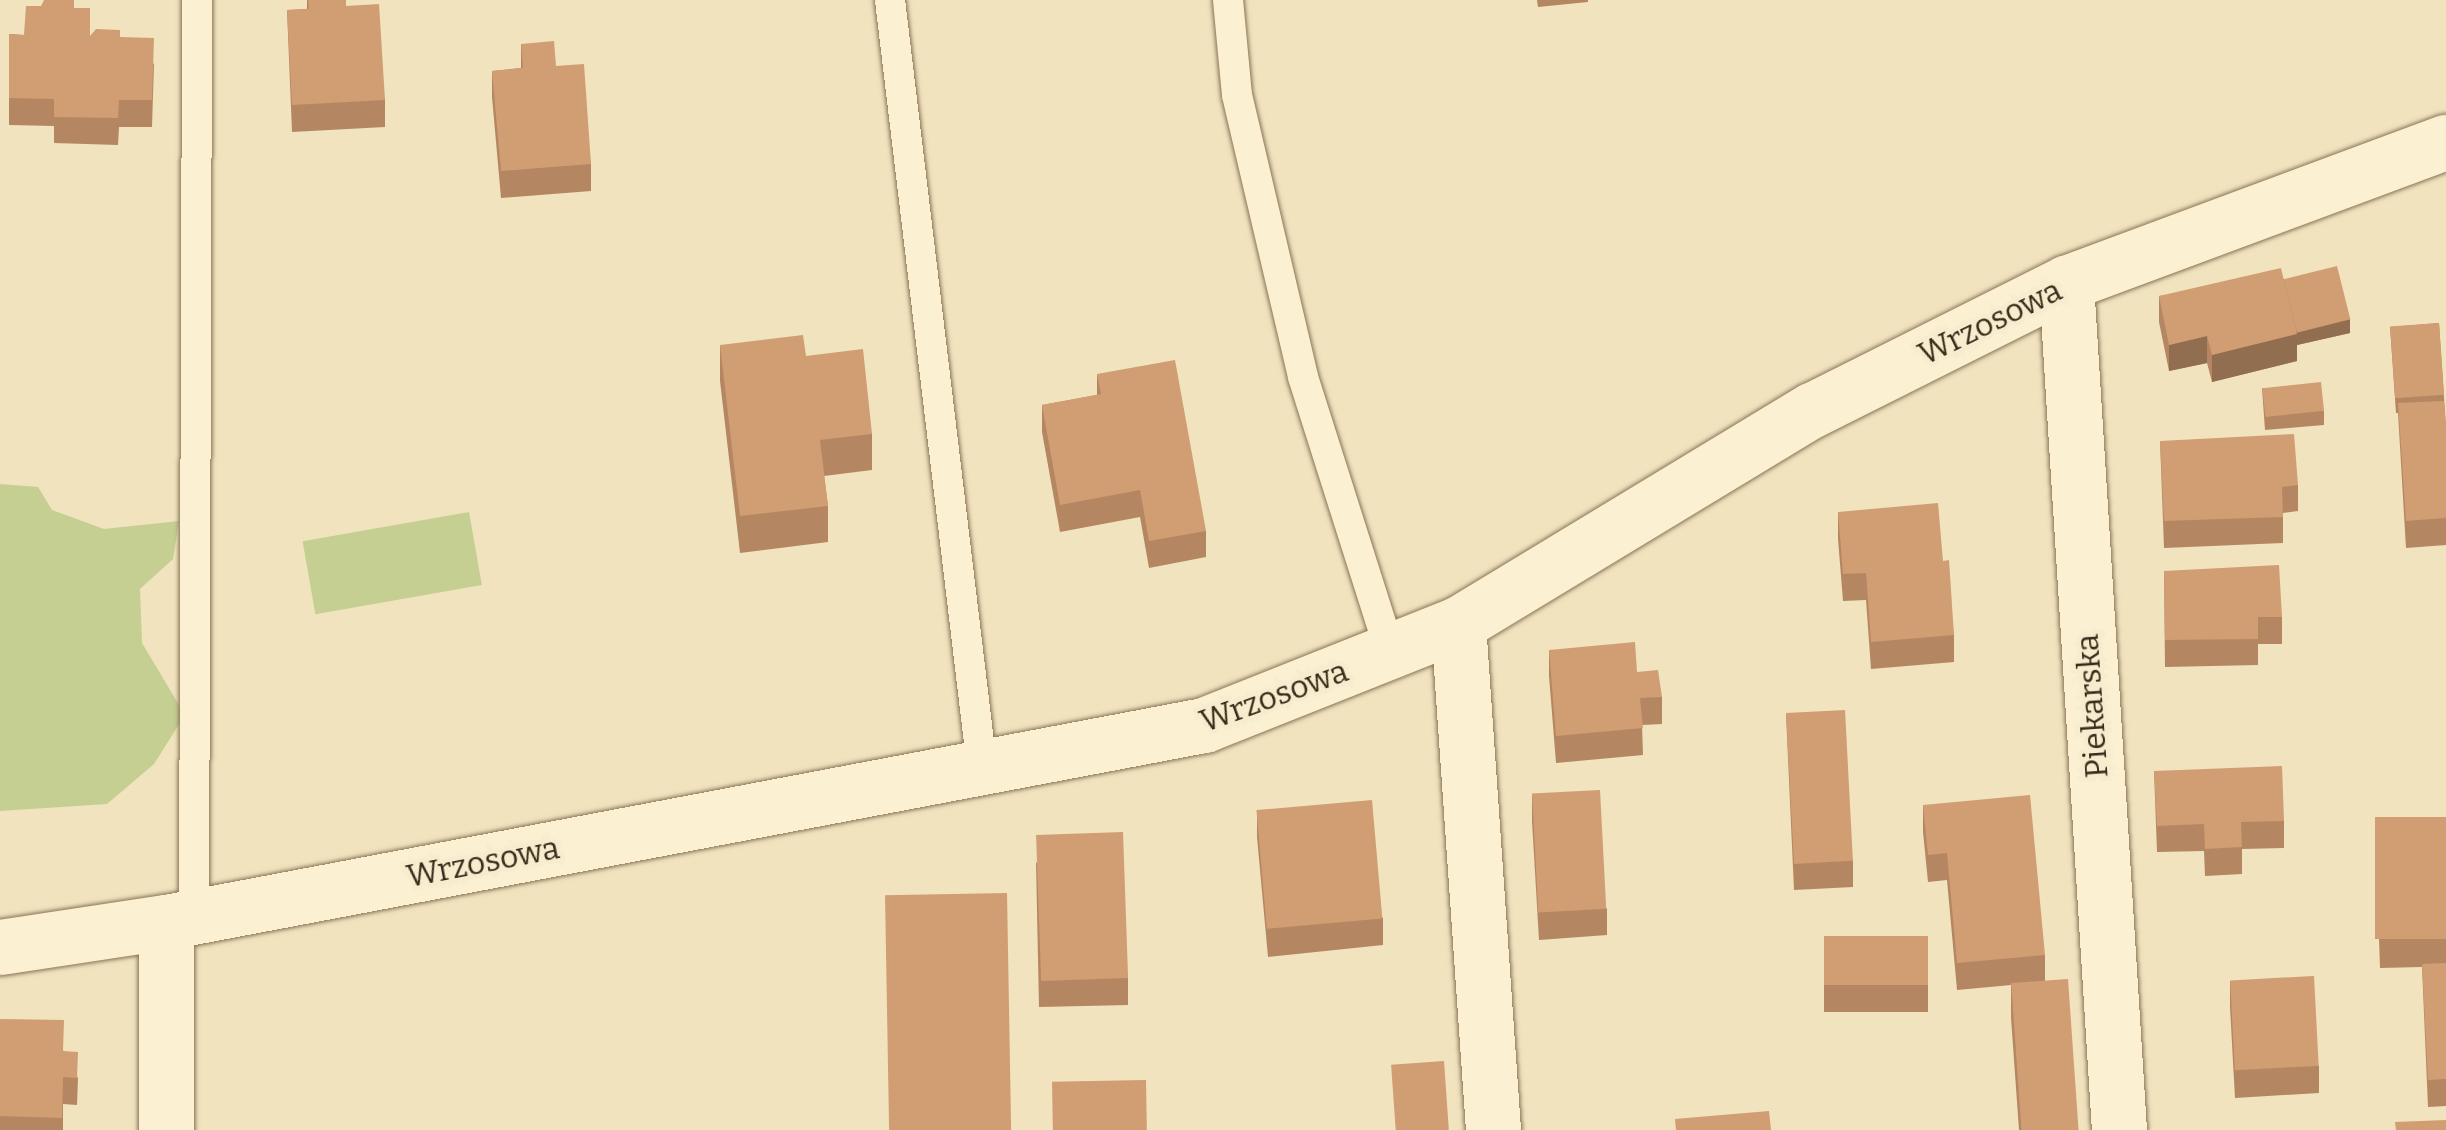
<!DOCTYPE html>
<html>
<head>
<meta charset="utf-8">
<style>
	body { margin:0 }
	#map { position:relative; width:2446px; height:1130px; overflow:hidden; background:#f0e3be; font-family:Bitter,serif }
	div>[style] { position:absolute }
	.green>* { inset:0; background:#c5cf92; transform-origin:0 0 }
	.roads { filter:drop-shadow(0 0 2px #8a7456) drop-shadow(0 0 2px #8a7456) }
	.service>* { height:30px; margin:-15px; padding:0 15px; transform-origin:15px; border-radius:15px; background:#fbf0d2 }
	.minor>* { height:55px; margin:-27.5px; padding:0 27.5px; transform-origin:27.5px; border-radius:27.5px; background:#fbf0d2 }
	.wall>* { inset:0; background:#b48762; transform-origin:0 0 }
	.shaded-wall>* { inset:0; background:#926e50 }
	.building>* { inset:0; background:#d19d72; transform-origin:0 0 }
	span { translate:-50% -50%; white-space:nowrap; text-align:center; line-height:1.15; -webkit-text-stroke:9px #f7edce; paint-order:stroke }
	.street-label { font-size:32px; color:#382b1b }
</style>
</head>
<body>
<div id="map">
	<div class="green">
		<i style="clip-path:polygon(0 484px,38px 487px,52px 510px,104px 529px,179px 521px,173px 559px,140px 589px,142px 643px,185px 715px,154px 764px,107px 804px,0 811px)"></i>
		<i style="left:469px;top:512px;width:74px;height:169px;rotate:80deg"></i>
	</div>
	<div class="roads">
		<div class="service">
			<i style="left:890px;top:0;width:772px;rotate:83.16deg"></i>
			<i style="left:1228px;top:0;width:95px;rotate:84.6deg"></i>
			<i style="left:1237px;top:95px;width:290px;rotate:76.8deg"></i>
			<i style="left:1303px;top:377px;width:288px;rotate:72.4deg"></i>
			<i style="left:194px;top:917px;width:917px;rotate:-89.81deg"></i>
		</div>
		<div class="minor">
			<i style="left:2066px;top:283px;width:849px;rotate:86.42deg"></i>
			<i style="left:1458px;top:624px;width:507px;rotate:86.04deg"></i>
			<i style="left:0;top:947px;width:168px;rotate:-8.6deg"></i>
			<i style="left:166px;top:922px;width:1057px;rotate:-10.75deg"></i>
			<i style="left:1204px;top:725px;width:273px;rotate:-21.7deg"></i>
			<i style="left:1458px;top:624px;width:414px;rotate:-31.2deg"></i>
			<i style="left:1812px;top:410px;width:284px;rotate:-26.6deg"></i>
			<i style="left:2066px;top:283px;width:405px;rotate:-20.4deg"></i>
			<i style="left:166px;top:1130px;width:208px;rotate:-90deg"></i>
		</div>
	</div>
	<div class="wall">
		<i style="clip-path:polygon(307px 0,346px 0,346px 6px,385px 100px,385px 127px,292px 132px,287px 10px,307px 9px)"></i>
		<i style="clip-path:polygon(1537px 0,1588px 0,1588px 2px,1538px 7px)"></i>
		<i style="clip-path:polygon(74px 8px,90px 36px,120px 37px,154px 64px,152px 127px,119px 127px,118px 145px,54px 143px,54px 126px,9px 125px,9px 34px,24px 35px)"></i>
		<i style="clip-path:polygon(521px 44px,556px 66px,591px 164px,591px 191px,501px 198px,492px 97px,492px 71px,521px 68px)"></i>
		<i style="clip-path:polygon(2284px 279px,2350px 333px,2297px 345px,2297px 361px,2212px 382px,2207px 363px,2169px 371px,2159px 322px,2159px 296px)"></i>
		<i style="clip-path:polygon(2439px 323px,2446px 427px,2446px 545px,2406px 548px,2398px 413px,2396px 413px,2390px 327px)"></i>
		<i style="clip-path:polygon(720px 345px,806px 356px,872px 434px,872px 470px,824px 476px,828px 506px,828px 542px,740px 553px,720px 381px)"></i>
		<i style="clip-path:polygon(1097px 374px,1206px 531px,1206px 557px,1149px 568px,1140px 517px,1060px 532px,1042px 432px,1042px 405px,1097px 395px)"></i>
		<i style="clip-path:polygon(2262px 388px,2324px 411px,2324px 425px,2265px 430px)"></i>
		<i style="clip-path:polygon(2160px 441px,2298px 485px,2298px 511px,2283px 513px,2283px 543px,2164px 548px)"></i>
		<i style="clip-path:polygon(1838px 512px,1943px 561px,1954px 635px,1954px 662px,1871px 669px,1866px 600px,1843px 601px,1838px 539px)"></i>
		<i style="clip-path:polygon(2164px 571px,2282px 617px,2282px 644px,2258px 644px,2258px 665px,2165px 667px)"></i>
		<i style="clip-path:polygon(1549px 650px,1637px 672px,1662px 697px,1662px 724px,1642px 725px,1643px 755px,1556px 763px,1549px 676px)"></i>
		<i style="clip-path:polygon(1786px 714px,1853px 861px,1853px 887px,1794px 890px)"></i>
		<i style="clip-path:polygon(2154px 771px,2284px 821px,2284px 848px,2242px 849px,2242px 874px,2205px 876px,2204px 851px,2157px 852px)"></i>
		<i style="clip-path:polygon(1532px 794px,1607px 909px,1607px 935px,1539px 940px,1532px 821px)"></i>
		<i style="clip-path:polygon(1923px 805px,2045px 955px,2045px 980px,2078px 1130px,2019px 1130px,2011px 1018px,2011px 985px,1957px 990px,1947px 880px,1928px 882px,1923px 832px)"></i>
		<i style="clip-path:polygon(1257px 811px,1383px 918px,1383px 945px,1268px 957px,1257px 837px)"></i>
		<i style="clip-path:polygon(2446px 817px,2446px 1106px,2428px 1107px,2422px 967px,2380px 968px,2375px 821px)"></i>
		<i style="clip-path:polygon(1036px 862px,1128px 978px,1128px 1005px,1039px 1007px)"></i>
		<i style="left:1928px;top:936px;width:76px;height:104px;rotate:90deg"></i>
		<i style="clip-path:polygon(2230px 981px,2319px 1066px,2319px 1093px,2235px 1098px,2230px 1007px)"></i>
		<i style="clip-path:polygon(0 1019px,64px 1051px,78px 1078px,77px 1105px,63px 1104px,63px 1130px,0 1130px)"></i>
	</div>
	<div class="shaded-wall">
		<i style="clip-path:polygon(2350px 319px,2350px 333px,2297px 345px,2297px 361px,2212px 382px,2212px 355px,2293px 332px)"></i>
		<i style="clip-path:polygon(2207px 336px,2207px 363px,2169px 371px,2169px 345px)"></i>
	</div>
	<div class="building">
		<i style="clip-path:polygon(44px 0,74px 0,74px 8px,90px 8px,90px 36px,96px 29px,120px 30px,120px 37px,154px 38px,152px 100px,119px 100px,118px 118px,54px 117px,54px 99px,9px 98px,9px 34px,24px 35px,26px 6px,41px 6px)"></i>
		<i style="clip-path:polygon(308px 0,346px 0,346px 6px,379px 4px,385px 100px,292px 105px,287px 10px,309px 9px)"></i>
		<i style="clip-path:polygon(554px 41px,556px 66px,584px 64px,591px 164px,501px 171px,492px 71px,523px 68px,521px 44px)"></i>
		<i style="left:2337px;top:266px;width:55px;height:55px;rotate:76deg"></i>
		<i style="clip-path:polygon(2281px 268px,2297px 334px,2212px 355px,2207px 336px,2169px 345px,2159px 296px)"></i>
		<i style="left:2439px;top:323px;width:72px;height:49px;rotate:86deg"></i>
		<i style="clip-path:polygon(803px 335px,806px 356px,863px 349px,872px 434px,820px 440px,828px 506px,740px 516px,720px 345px)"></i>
		<i style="clip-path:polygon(1175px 360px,1206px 531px,1149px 541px,1140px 490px,1060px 505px,1042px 405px,1101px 394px,1097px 374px)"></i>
		<i style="left:2321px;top:382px;width:29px;height:59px;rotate:84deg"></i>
		<i style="clip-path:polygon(2444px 401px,2446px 427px,2446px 518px,2406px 521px,2398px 403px)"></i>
		<i style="clip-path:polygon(2294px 434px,2298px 485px,2282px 487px,2283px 517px,2164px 521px,2160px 441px)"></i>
		<i style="clip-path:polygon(1938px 503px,1943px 561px,1949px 560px,1954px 635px,1871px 642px,1866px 573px,1843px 574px,1838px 512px)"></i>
		<i style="clip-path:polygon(2279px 565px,2282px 617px,2258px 617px,2258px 639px,2165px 640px,2164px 571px)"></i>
		<i style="clip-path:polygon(1635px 642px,1637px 672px,1658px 670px,1662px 697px,1640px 698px,1643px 728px,1556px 736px,1549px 650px)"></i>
		<i style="left:1845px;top:710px;width:151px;height:59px;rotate:87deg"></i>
		<i style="clip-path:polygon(2282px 766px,2284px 821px,2241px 822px,2242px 847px,2205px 849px,2204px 824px,2157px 826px,2154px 771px)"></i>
		<i style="left:1600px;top:790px;width:119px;height:68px;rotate:87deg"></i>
		<i style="clip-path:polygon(2030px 795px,2045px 955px,1957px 963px,1947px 853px,1928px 855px,1923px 805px)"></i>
		<i style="left:1372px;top:800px;width:119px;height:116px;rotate:85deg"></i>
		<i style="left:2446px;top:817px;width:122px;height:71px;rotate:90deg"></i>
		<i style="left:1123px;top:832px;width:146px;height:87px;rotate:88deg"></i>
		<i style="left:1007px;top:893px;width:237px;height:122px;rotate:89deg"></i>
		<i style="left:1928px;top:936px;width:49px;height:104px;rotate:90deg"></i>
		<i style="clip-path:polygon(2446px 963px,2446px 1079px,2428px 1080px,2422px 964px)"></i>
		<i style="left:2314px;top:976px;width:90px;height:84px;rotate:87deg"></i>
		<i style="left:2068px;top:979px;width:151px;height:57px;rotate:86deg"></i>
		<i style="clip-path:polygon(0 1019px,64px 1020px,63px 1051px,78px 1052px,77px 1078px,63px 1077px,62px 1118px,0 1116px)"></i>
		<i style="left:1444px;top:1061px;width:69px;height:53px;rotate:86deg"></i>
		<i style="left:1146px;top:1080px;width:50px;height:94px;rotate:89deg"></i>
		<i style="clip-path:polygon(1769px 1111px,1771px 1130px,1676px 1130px,1675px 1119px)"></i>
		<i style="clip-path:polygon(2446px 1120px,2446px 1130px,2396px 1130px,2395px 1122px)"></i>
	</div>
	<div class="street-label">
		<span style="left:1990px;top:322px;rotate:-26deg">Wrzosowa</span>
		<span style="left:1274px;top:696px;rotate:-20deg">Wrzosowa</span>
		<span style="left:2092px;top:706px;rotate:-94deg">Piekarska</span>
		<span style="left:483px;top:862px;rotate:-11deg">Wrzosowa</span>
	</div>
</div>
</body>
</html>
